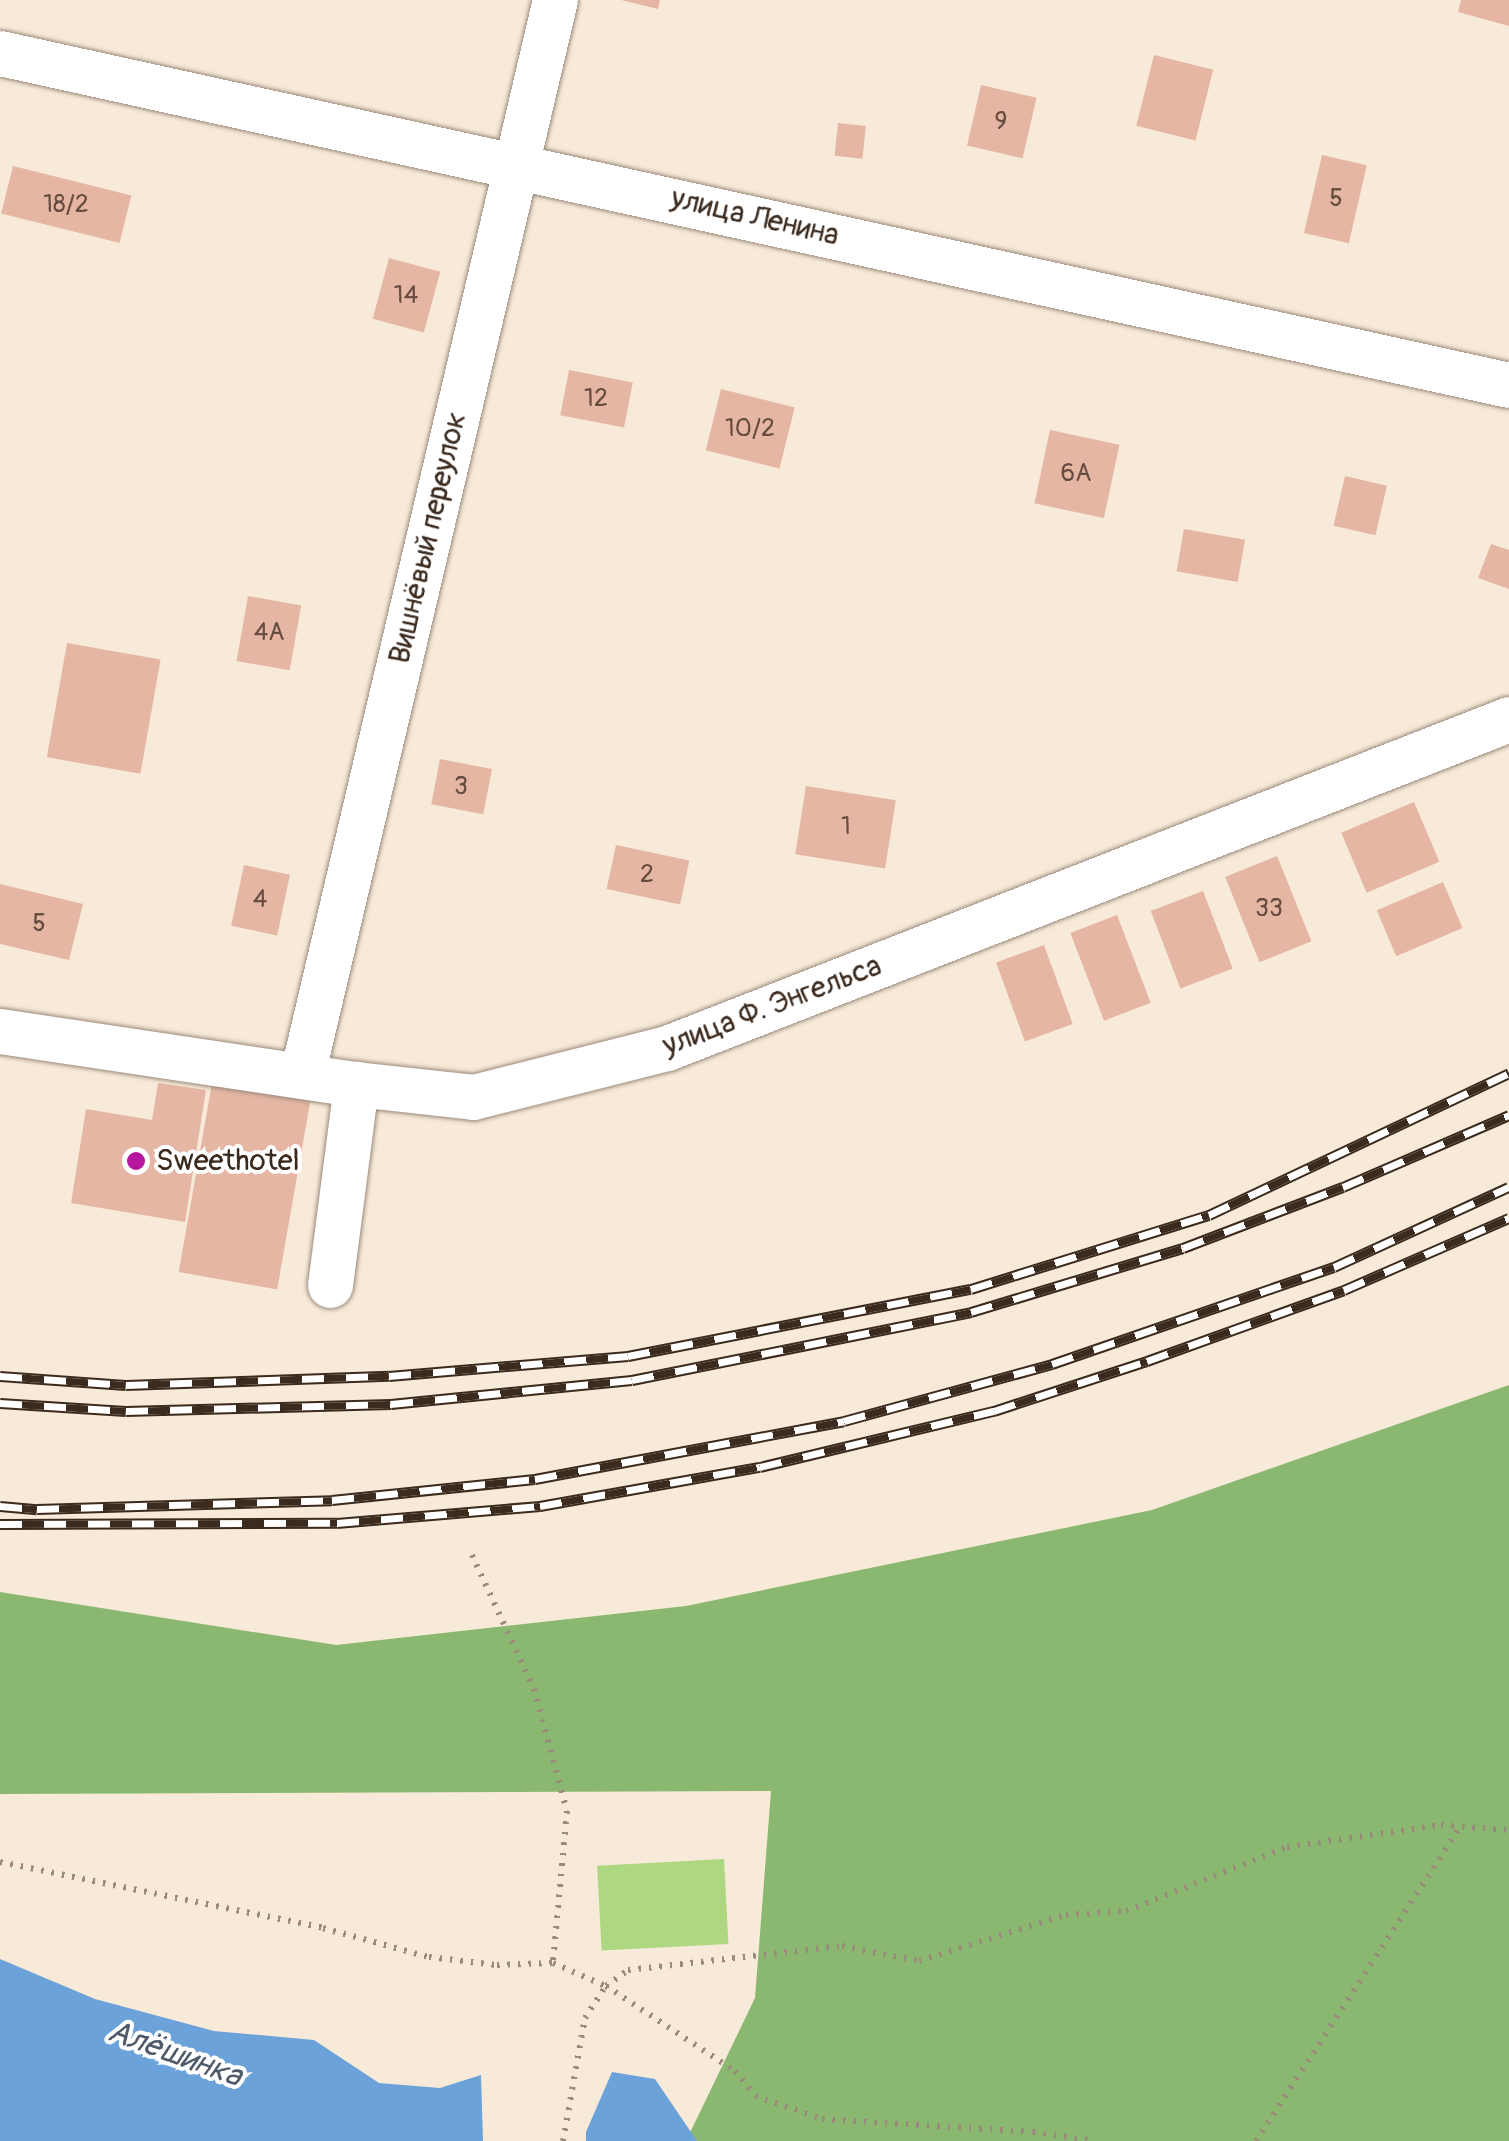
<!DOCTYPE html>
<html>
<head>
<meta charset="utf-8">
<style>
	body { margin:0 }
	#map { position:relative; width:1509px; height:2141px; overflow:hidden; background:#f8ead9; font-family:Pangolin,sans-serif }
	div>[style] { position:absolute }
	.green>* { inset:0; background:#aed782; transform-origin:0 0 }
	.forest>* { inset:0; background:#8ab870 }
	.water>* { inset:0; background:#6ca2da }
	.building>* { inset:0; background:#e5b6a4; transform-origin:0 0 }
	.path>* { height:6px; margin-top:-3px; transform-origin:0; background:repeating-linear-gradient(90deg,#9a8a7c 0 2.5px,transparent 0 10.5px) }
	.roads { filter:drop-shadow(0 0 2px #9a8a7c) drop-shadow(0 0 2px #9a8a7c) }
	.minor>* { height:45px; margin:-22.5px; padding:0 22.5px; transform-origin:22.5px; border-radius:22.5px; background:#fff }
	.rail>* { height:11px; margin-top:-5.5px; transform-origin:0; background:repeating-linear-gradient(90deg,#fff 0 22px,#3b2a1e 0 44px); box-sizing:border-box; border-block:2px solid #3b2a1e }
	.dots>* { width:28px; height:28px; translate:-50% -50%; box-sizing:border-box; border:5px solid #fff; border-radius:50% }
	span { translate:-50% -50%; white-space:nowrap; text-align:center; line-height:1.15; -webkit-text-stroke:8px #fff; paint-order:stroke }
	.number-label { font-size:25px; color:#664d40 }
	.number-label span { -webkit-text-stroke-width:0 }
	.street-label { font-size:30px; color:#3b2a1e }
	.poi-label { font-size:30px; color:#3b2a1e }
	.left { translate:0 -50%; text-align:left }
	.water-label { font-size:32px; color:#4f5a69; font-style:italic }
</style>
</head>
<body>
<div id="map">
	<div class="green">
		<i style="left:724px;top:1859px;width:85px;height:127px;rotate:87deg"></i>
	</div>
	<div class="forest">
		<i style="clip-path:polygon(1509px 1385px,1509px 2141px,686px 2141px,755px 1998px,771px 1791px,0 1794px,0 1592px,336px 1645px,686px 1606px,1152px 1510px)"></i>
	</div>
	<div class="water">
		<i style="clip-path:polygon(0 1959px,95px 1999px,214px 2031px,314px 2040px,379px 2083px,440px 2088px,481px 2075px,483px 2141px,0 2141px)"></i>
		<i style="clip-path:polygon(612px 2072px,655px 2079px,697px 2141px,586px 2141px,586px 2132px)"></i>
	</div>
	<div class="building">
		<i style="clip-path:polygon(621px 0,660px 0,658px 9px)"></i>
		<i style="clip-path:polygon(1461px 0,1509px 0,1509px 26px,1458px 12px)"></i>
		<i style="left:1154px;top:55px;width:61px;height:73px;rotate:14deg"></i>
		<i style="left:981px;top:85px;width:57px;height:62px;rotate:13deg"></i>
		<i style="left:838px;top:123px;width:28px;height:33px;rotate:6deg"></i>
		<i style="left:1322px;top:155px;width:46px;height:80px;rotate:13deg"></i>
		<i style="left:13px;top:166px;width:122px;height:49px;rotate:14deg"></i>
		<i style="left:389px;top:258px;width:53px;height:63px;rotate:15deg"></i>
		<i style="left:569px;top:370px;width:65px;height:46px;rotate:11deg"></i>
		<i style="left:721px;top:389px;width:76px;height:63px;rotate:14deg"></i>
		<i style="left:1050px;top:430px;width:71px;height:75px;rotate:12deg"></i>
		<i style="left:1345px;top:476px;width:43px;height:51px;rotate:13deg"></i>
		<i style="left:1184px;top:529px;width:62px;height:43px;rotate:10deg"></i>
		<i style="clip-path:polygon(1491px 544px,1509px 550px,1509px 589px,1478px 578px)"></i>
		<i style="left:248px;top:596px;width:54px;height:66px;rotate:10deg"></i>
		<i style="left:67px;top:643px;width:95px;height:116px;rotate:10deg"></i>
		<i style="left:440px;top:759px;width:53px;height:46px;rotate:11deg"></i>
		<i style="left:806px;top:786px;width:91px;height:69px;rotate:9deg"></i>
		<i style="left:1414px;top:802px;width:65px;height:79px;rotate:67deg"></i>
		<i style="left:616px;top:845px;width:75px;height:45px;rotate:12deg"></i>
		<i style="left:1277px;top:856px;width:92px;height:56px;rotate:68deg"></i>
		<i style="left:244px;top:865px;width:47px;height:62px;rotate:12deg"></i>
		<i style="left:1443px;top:882px;width:50px;height:72px;rotate:67deg"></i>
		<i style="clip-path:polygon(0 884px,83px 904px,69px 960px,0 944px)"></i>
		<i style="left:1203px;top:891px;width:83px;height:56px;rotate:69deg"></i>
		<i style="left:1117px;top:915px;width:94px;height:50px;rotate:69deg"></i>
		<i style="left:1044px;top:945px;width:84px;height:51px;rotate:70deg"></i>
		<i style="clip-path:polygon(158px 1083px,206px 1090px,185px 1222px,71px 1203px,86px 1109px,152px 1120px)"></i>
		<i style="left:212px;top:1083px;width:100px;height:192px;rotate:10deg"></i>
	</div>
	<div class="path">
		<i style="left:472px;top:1555px;width:148px;rotate:65.2deg"></i>
		<i style="left:534px;top:1689px;width:126px;rotate:74.9deg"></i>
		<i style="left:567px;top:1811px;width:153px;rotate:95.3deg"></i>
		<i style="left:553px;top:1963px;width:58px;rotate:23.5deg"></i>
		<i style="left:606px;top:1986px;width:154px;rotate:33.4deg"></i>
		<i style="left:735px;top:2071px;width:32px;rotate:51deg"></i>
		<i style="left:755px;top:2096px;width:71px;rotate:18.9deg"></i>
		<i style="left:822px;top:2119px;width:211px;rotate:3.5deg"></i>
		<i style="left:1033px;top:2132px;width:61px;rotate:8.5deg"></i>
		<i style="left:0;top:1862px;width:330px;rotate:11.5deg"></i>
		<i style="left:323px;top:1928px;width:110px;rotate:15.3deg"></i>
		<i style="left:429px;top:1957px;width:68px;rotate:6.7deg"></i>
		<i style="left:497px;top:1965px;width:56px;rotate:-2deg"></i>
		<i style="left:563px;top:2141px;width:125px;rotate:-79.9deg"></i>
		<i style="left:585px;top:2018px;width:38px;rotate:-57deg"></i>
		<i style="left:606px;top:1986px;width:27px;rotate:-36deg"></i>
		<i style="left:628px;top:1970px;width:215px;rotate:-6.4deg"></i>
		<i style="left:842px;top:1946px;width:78px;rotate:11deg"></i>
		<i style="left:919px;top:1961px;width:154px;rotate:-17.4deg"></i>
		<i style="left:1066px;top:1915px;width:60px;rotate:-3.8deg"></i>
		<i style="left:1126px;top:1911px;width:173px;rotate:-21.7deg"></i>
		<i style="left:1287px;top:1847px;width:156px;rotate:-8.1deg"></i>
		<i style="left:1441px;top:1825px;width:68px;rotate:4.2deg"></i>
		<i style="left:1256px;top:2141px;width:374px;rotate:-57deg"></i>
	</div>
	<div class="roads">
		<div class="minor">
			<i style="left:0;top:53px;width:1545px;rotate:12.41deg"></i>
			<i style="left:0;top:1031px;width:360px;rotate:8.5deg"></i>
			<i style="left:356px;top:1084px;width:118px;rotate:6.3deg"></i>
			<i style="left:473px;top:1097px;width:200px;rotate:-14.2deg"></i>
			<i style="left:667px;top:1048px;width:904px;rotate:-21.34deg"></i>
			<i style="left:302px;top:1075px;width:1104px;rotate:-76.76deg"></i>
			<i style="left:330px;top:1285px;width:203px;rotate:-82.6deg"></i>
		</div>
	</div>
	<div class="rail">
		<i style="left:0;top:1376px;width:126px;rotate:4.1deg"></i>
		<i style="left:126px;top:1385px;width:263px;rotate:-2deg"></i>
		<i style="left:389px;top:1376px;width:240px;rotate:-4.8deg"></i>
		<i style="left:628px;top:1356px;width:349px;rotate:-11.1deg"></i>
		<i style="left:971px;top:1289px;width:249px;rotate:-17.3deg"></i>
		<i style="left:1209px;top:1215px;width:332px;rotate:-25.3deg"></i>
		<i style="left:0;top:1403px;width:126px;rotate:3.6deg"></i>
		<i style="left:126px;top:1411px;width:265px;rotate:-1.5deg"></i>
		<i style="left:391px;top:1404px;width:242px;rotate:-5.7deg"></i>
		<i style="left:632px;top:1380px;width:346px;rotate:-11.3deg"></i>
		<i style="left:971px;top:1312px;width:221px;rotate:-16.8deg"></i>
		<i style="left:1183px;top:1248px;width:171px;rotate:-20.9deg"></i>
		<i style="left:1343px;top:1187px;width:181px;rotate:-23.4deg"></i>
		<i style="left:0;top:1506px;width:37px;rotate:5deg"></i>
		<i style="left:37px;top:1509px;width:295px;rotate:-1.7deg"></i>
		<i style="left:332px;top:1500px;width:204px;rotate:-5.9deg"></i>
		<i style="left:535px;top:1479px;width:314px;rotate:-10.6deg"></i>
		<i style="left:844px;top:1421px;width:216px;rotate:-15.3deg"></i>
		<i style="left:1052px;top:1364px;width:298px;rotate:-19deg"></i>
		<i style="left:1334px;top:1267px;width:192px;rotate:-24.6deg"></i>
		<i style="left:0;top:1524px;width:337px;rotate:-0.2deg"></i>
		<i style="left:337px;top:1523px;width:204px;rotate:-4.8deg"></i>
		<i style="left:540px;top:1506px;width:223px;rotate:-10.1deg"></i>
		<i style="left:760px;top:1467px;width:241px;rotate:-13.5deg"></i>
		<i style="left:994px;top:1411px;width:161px;rotate:-18.1deg"></i>
		<i style="left:1147px;top:1361px;width:209px;rotate:-19.8deg"></i>
		<i style="left:1344px;top:1290px;width:180px;rotate:-23.6deg"></i>
	</div>
	<div class="dots">
		<i style="left:136px;top:1161px;background:#b5179e"></i>
	</div>
	<div class="number-label">
		<span style="left:1001px;top:122px">9</span>
		<span style="left:1336px;top:199px">5</span>
		<span style="left:66px;top:205px">18/2</span>
		<span style="left:406px;top:296px">14</span>
		<span style="left:596px;top:399px">12</span>
		<span style="left:750px;top:429px">10/2</span>
		<span style="left:1076px;top:474px">6А</span>
		<span style="left:269px;top:633px">4А</span>
		<span style="left:461px;top:787px">3</span>
		<span style="left:846px;top:827px">1</span>
		<span style="left:647px;top:875px">2</span>
		<span style="left:260px;top:900px">4</span>
		<span style="left:1269px;top:909px">33</span>
		<span style="left:39px;top:924px">5</span>
	</div>
	<div class="street-label">
		<span style="left:755px;top:217px;rotate:13deg">улица Ленина</span>
		<span style="left:428px;top:538px;rotate:-77deg">Вишнёвый переулок</span>
		<span style="left:772px;top:1006px;rotate:-21deg">улица Ф. Энгельса</span>
	</div>
	<div class="poi-label">
		<span class="left" style="left:156px;top:1161px">Sweethotel</span>
	</div>
	<div class="water-label">
		<span style="left:175px;top:2054px;rotate:20deg">Алёшинка</span>
	</div>
</div>
</body>
</html>
